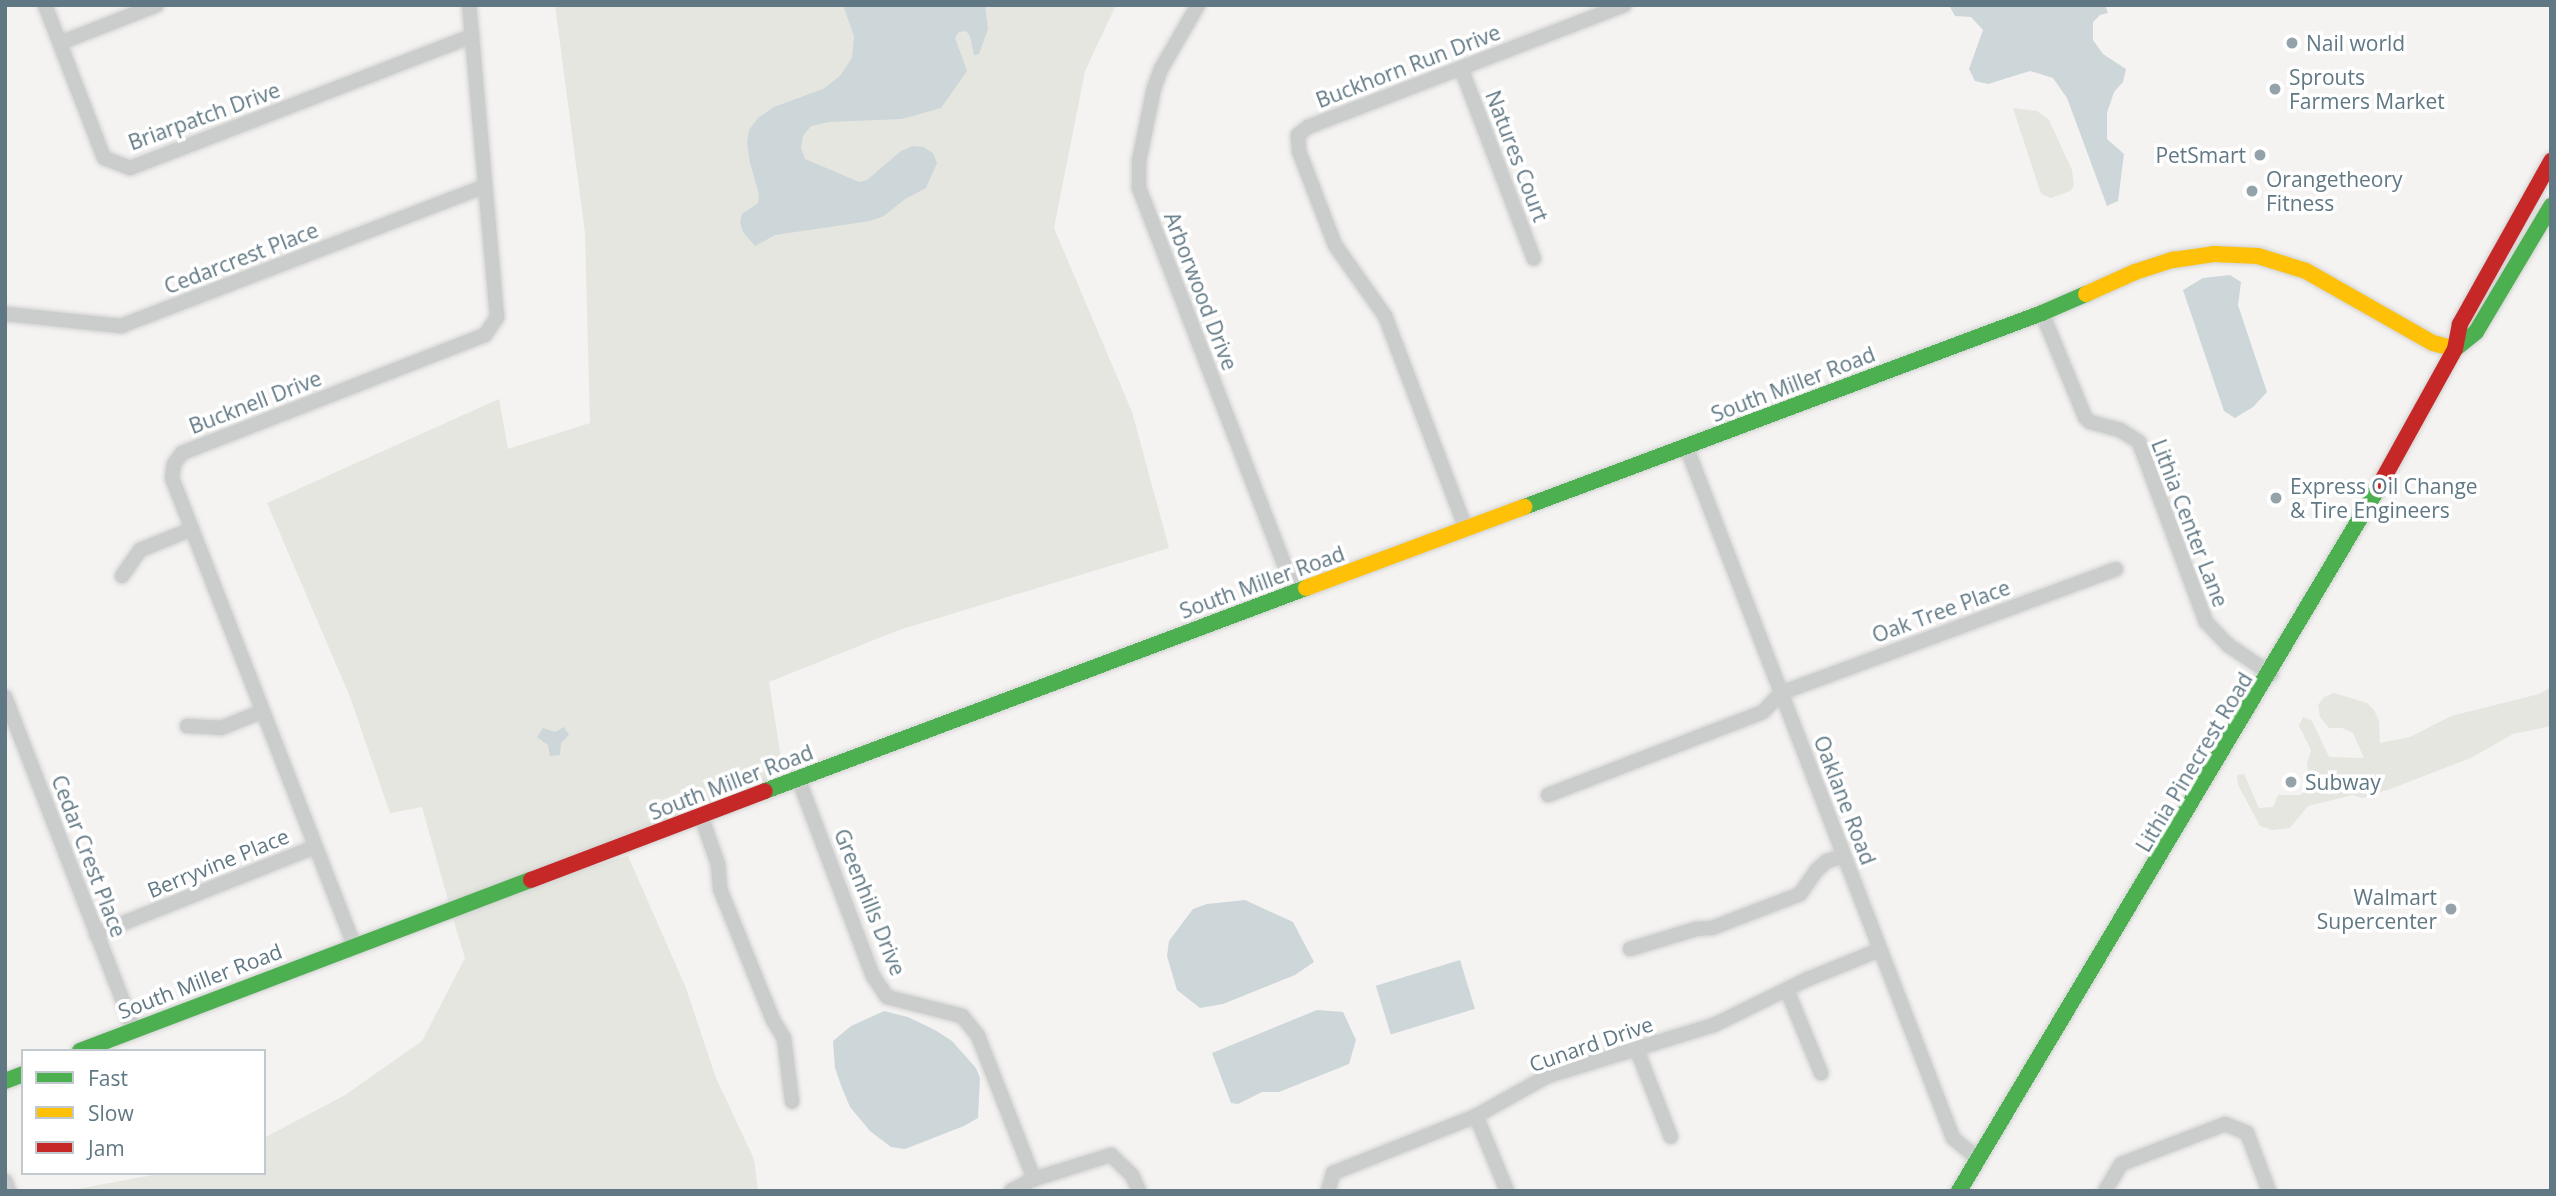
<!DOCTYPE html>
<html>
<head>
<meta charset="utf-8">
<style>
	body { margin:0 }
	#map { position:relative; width:2556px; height:1196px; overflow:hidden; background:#f4f3f1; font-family:"Open Sans",sans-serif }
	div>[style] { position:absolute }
	.green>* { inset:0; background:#e4e6df }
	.water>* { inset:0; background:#cdd6d8; transform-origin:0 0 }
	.roads { filter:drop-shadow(0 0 2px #d0d1d1) drop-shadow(0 0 2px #d0d1d1) }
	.street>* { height:14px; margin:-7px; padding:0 7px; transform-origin:7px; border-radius:7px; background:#cbcccc }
	.fast>* { height:16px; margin:-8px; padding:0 8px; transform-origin:8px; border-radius:8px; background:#4caf50 }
	.slow>* { height:16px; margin:-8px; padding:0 8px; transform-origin:8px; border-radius:8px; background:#ffc107 }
	.jam>* { height:16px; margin:-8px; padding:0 8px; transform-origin:8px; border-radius:8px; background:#c62828 }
	.dots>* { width:19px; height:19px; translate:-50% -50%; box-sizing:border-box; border:4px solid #fff; border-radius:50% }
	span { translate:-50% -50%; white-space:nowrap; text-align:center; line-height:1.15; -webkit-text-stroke:7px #fff; paint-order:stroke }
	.poi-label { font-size:21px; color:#607884 }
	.left { translate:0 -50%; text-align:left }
	.right { translate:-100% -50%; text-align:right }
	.street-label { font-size:21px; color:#607884 }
	.frame { position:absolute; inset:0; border:7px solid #607884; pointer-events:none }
	.legend { position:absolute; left:21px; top:1049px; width:245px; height:126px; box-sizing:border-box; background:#fff; border:2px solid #bfc9ce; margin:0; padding:9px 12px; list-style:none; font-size:21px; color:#607884 }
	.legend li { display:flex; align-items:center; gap:14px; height:35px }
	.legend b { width:35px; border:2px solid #bfc9ce }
</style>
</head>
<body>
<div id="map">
	<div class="green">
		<i style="clip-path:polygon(555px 5px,1116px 5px,1085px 71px,1054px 228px,1132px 412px,1169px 548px,899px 630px,769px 682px,784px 777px,449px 904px,422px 807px,390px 813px,350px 697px,267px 503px,499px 399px,508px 449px,590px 423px,585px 233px)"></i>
		<i style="clip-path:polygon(2013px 108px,2037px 111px,2049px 120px,2072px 170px,2074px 186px,2070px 191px,2051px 198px,2041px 194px)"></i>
		<i style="clip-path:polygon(2551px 687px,2551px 726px,2513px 734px,2471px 758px,2390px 789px,2362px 798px,2353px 795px,2308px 806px,2290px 828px,2272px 830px,2260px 826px,2238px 785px,2237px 775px,2244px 774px,2259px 808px,2273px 807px,2278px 795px,2301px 795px,2310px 786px,2307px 764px,2311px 750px,2299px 726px,2303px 717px,2312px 721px,2329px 757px,2364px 758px,2353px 733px,2342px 728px,2329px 728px,2320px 717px,2318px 705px,2324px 697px,2334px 693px,2367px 703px,2374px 710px,2379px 721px,2380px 743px,2410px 737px,2451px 716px,2539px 694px)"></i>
		<i style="clip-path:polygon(628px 856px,686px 988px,716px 1078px,754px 1159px,758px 1191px,66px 1191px,164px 1173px,264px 1173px,264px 1138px,345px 1095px,422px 1041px,465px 958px,452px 915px,563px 874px)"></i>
	</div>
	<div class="water">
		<i style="clip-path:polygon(843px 5px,985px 5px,988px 29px,979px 54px,974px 55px,970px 36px,966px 31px,959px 32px,955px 38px,967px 71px,941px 108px,902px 119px,829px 122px,811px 126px,803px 136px,801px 148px,805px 159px,859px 182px,867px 180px,901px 151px,913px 146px,923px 147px,933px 153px,937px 163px,926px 188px,905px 199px,884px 216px,870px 221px,775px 235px,755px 246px,743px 232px,740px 222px,742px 214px,758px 203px,759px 194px,750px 163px,747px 143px,749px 130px,758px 118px,774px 107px,823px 89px,840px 76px,852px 58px,854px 36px)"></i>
		<i style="clip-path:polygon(1949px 5px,2105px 5px,2108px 13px,2100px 15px,2093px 22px,2093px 40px,2103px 54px,2126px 69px,2123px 82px,2114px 92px,2107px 113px,2107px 139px,2124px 154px,2118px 201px,2107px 206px,2067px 98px,2053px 78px,2030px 71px,1988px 84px,1975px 81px,1969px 69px,1983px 30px,1971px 17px,1955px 16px)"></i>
		<i style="clip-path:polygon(2230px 275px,2241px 282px,2238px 305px,2267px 392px,2253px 407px,2235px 418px,2224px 411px,2183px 290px,2203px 278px)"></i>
		<i style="clip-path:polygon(564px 727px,569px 735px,561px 743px,560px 755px,550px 756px,548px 745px,537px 737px,543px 728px,555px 732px)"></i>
		<i style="clip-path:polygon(1245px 900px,1293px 922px,1314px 962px,1295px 975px,1223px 1004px,1200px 1008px,1177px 990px,1167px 956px,1169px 941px,1193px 909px,1207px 904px)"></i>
		<i style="left:1460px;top:960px;width:51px;height:88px;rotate:73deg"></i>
		<i style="clip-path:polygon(1317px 1010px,1343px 1012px,1356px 1040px,1349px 1064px,1279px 1092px,1262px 1092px,1238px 1104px,1231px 1103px,1212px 1053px)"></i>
		<i style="clip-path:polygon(884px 1011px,908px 1017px,935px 1030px,952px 1041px,976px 1068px,980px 1078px,978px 1118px,964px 1126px,905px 1149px,891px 1147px,870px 1131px,850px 1107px,842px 1088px,835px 1068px,833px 1041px,851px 1026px)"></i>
	</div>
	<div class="roads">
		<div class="street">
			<i style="left:45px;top:5px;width:164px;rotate:68.9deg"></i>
			<i style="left:104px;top:158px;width:28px;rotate:21deg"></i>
			<i style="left:130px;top:168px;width:367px;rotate:-21.1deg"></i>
			<i style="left:1198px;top:5px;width:74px;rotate:120deg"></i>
			<i style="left:1161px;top:69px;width:20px;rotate:110deg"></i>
			<i style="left:1154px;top:88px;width:75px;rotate:101.6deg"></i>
			<i style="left:1139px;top:161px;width:27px;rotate:90deg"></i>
			<i style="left:1139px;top:188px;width:433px;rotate:68.9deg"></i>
			<i style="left:60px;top:43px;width:104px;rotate:-21.4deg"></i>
			<i style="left:1461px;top:68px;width:204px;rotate:69.1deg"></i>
			<i style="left:2042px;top:313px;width:113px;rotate:67.5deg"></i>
			<i style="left:2085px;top:417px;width:7px;rotate:45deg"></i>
			<i style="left:2090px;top:422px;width:31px;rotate:15deg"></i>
			<i style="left:2120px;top:430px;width:22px;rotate:32deg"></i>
			<i style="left:2139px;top:442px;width:192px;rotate:69.6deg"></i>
			<i style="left:2206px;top:622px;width:32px;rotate:46deg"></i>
			<i style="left:2228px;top:645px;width:52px;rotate:34deg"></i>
			<i style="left:5px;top:314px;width:117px;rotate:5.9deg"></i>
			<i style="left:121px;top:326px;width:389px;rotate:-21deg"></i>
			<i style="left:1686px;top:446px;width:742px;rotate:68.9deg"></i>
			<i style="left:1953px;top:1138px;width:33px;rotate:40deg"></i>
			<i style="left:1466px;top:529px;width:228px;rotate:-110.8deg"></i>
			<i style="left:1385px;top:316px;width:87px;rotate:-125.2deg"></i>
			<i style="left:1335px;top:245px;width:101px;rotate:-111deg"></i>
			<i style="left:1299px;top:151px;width:16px;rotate:-94deg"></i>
			<i style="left:1298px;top:135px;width:13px;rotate:-39deg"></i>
			<i style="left:1308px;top:127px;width:339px;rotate:-21.1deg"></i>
			<i style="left:122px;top:576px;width:32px;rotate:-55deg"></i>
			<i style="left:140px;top:550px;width:56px;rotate:-22deg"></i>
			<i style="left:5px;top:697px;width:356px;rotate:68.8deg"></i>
			<i style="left:187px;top:726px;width:34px;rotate:3deg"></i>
			<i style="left:221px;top:728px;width:45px;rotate:-22deg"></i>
			<i style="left:798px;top:778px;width:212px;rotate:69.3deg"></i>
			<i style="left:873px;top:976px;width:25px;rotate:56deg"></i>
			<i style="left:887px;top:997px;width:77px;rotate:14.2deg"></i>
			<i style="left:962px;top:1016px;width:26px;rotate:51deg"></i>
			<i style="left:978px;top:1036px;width:154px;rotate:68.6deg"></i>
			<i style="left:1548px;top:795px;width:230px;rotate:-21.1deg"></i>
			<i style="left:1763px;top:712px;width:26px;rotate:-47deg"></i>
			<i style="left:1781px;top:693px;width:357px;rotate:-20.3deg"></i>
			<i style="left:701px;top:816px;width:51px;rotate:70.5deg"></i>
			<i style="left:718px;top:864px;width:25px;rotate:85deg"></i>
			<i style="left:720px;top:889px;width:141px;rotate:68deg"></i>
			<i style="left:773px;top:1020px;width:21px;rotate:59deg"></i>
			<i style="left:784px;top:1038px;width:64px;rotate:82.8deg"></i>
			<i style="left:96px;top:934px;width:236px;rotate:-21.7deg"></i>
			<i style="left:354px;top:945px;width:501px;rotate:-111.29deg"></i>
			<i style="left:172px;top:478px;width:14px;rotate:-82deg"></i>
			<i style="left:174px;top:464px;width:14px;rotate:-54deg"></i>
			<i style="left:182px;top:453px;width:325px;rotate:-21.3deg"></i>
			<i style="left:485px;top:335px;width:22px;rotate:-56deg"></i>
			<i style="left:497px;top:317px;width:313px;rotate:-95.1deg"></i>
			<i style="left:1630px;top:949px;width:69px;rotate:-16.9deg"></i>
			<i style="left:1696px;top:929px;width:16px;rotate:-4deg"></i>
			<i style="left:1712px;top:928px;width:94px;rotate:-21.1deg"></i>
			<i style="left:1800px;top:894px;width:29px;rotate:-55deg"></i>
			<i style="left:1817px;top:870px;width:13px;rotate:-42deg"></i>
			<i style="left:1827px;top:861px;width:18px;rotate:-16deg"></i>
			<i style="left:1787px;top:990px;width:90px;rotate:67.7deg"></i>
			<i style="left:1637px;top:1050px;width:93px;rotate:68.7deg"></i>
			<i style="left:1476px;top:1116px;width:81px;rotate:67.5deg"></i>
			<i style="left:5px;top:1181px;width:11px;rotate:68deg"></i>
			<i style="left:1011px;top:1191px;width:26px;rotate:-28deg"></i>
			<i style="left:1034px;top:1179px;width:81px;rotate:-17.3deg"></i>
			<i style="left:1111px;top:1155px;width:29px;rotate:44deg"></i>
			<i style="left:1132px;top:1175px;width:17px;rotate:66deg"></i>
			<i style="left:1328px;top:1191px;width:19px;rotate:-74deg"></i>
			<i style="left:1333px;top:1173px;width:154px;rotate:-21.7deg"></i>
			<i style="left:1476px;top:1116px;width:82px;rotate:-29.1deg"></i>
			<i style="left:1548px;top:1076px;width:174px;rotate:-17.1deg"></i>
			<i style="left:1714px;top:1025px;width:105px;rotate:-26.1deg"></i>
			<i style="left:1808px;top:979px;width:77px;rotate:-22.2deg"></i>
			<i style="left:2105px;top:1191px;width:31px;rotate:-59deg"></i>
			<i style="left:2121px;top:1164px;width:111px;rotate:-21deg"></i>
			<i style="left:2225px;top:1124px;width:24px;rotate:22deg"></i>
			<i style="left:2247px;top:1133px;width:62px;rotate:69.2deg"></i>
		</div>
		<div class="fast">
			<i style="left:2455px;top:349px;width:27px;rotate:-39deg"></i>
			<i style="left:2476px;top:332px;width:147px;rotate:-59.2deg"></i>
			<i style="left:1524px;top:507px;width:553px;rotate:-20.53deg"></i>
			<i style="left:2042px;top:313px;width:48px;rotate:-23.4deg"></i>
			<i style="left:765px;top:791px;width:578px;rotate:-20.57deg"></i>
			<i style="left:80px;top:1051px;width:482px;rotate:-20.8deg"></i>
			<i style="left:5px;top:1081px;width:19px;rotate:-21deg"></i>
			<i style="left:1959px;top:1191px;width:818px;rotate:-59.2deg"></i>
		</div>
		<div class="slow">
			<i style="left:2086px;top:294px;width:54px;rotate:-24.2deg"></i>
			<i style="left:2135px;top:272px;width:40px;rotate:-18deg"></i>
			<i style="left:2173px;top:260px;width:41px;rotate:-8.3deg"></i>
			<i style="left:2214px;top:254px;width:44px;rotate:2.6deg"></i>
			<i style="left:2258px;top:256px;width:50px;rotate:17.4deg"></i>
			<i style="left:2306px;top:271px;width:146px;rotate:29.6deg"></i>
			<i style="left:2433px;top:343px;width:23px;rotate:15deg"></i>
			<i style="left:1306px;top:588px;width:233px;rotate:-20.4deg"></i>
		</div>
		<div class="jam">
			<i style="left:2378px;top:488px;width:159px;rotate:-61deg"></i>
			<i style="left:2455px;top:349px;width:25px;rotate:-79deg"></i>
			<i style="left:2460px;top:324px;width:187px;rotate:-60.8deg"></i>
			<i style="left:531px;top:880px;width:250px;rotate:-20.8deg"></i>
		</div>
	</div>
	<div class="dots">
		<i style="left:2292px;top:43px;background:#94a3aa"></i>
		<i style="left:2275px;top:89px;background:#94a3aa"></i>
		<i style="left:2260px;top:155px;background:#94a3aa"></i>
		<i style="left:2252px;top:191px;background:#94a3aa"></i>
		<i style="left:2276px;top:498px;background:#94a3aa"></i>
		<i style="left:2291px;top:782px;background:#94a3aa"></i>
		<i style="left:2451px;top:909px;background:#94a3aa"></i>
	</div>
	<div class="poi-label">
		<span class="left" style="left:2306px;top:43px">Nail world</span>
		<span class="left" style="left:2289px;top:89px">Sprouts<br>Farmers Market</span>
		<span class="right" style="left:2246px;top:155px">PetSmart</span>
		<span class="left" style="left:2266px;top:191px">Orangetheory<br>Fitness</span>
		<span class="left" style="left:2290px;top:498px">Express Oil Change<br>&amp; Tire Engineers</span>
		<span class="left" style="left:2305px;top:782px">Subway</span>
		<span class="right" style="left:2437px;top:909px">Walmart<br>Supercenter</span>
	</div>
	<div class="street-label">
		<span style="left:1408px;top:66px;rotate:-21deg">Buckhorn Run Drive</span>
		<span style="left:204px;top:116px;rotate:-20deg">Briarpatch Drive</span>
		<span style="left:1517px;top:156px;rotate:69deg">Natures Court</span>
		<span style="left:241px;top:258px;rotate:-21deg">Cedarcrest Place</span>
		<span style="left:1201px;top:291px;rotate:69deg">Arborwood Drive</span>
		<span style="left:1793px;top:384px;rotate:-21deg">South Miller Road</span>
		<span style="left:255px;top:402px;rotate:-21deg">Bucknell Drive</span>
		<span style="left:2190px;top:523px;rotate:69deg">Lithia Center Lane</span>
		<span style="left:1262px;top:582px;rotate:-20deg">South Miller Road</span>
		<span style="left:1941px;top:611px;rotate:-20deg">Oak Tree Place</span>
		<span style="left:2194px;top:762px;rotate:-59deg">Lithia Pinecrest Road</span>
		<span style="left:731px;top:782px;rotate:-21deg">South Miller Road</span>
		<span style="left:1845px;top:800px;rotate:69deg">Oaklane Road</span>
		<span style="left:89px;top:856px;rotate:69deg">Cedar Crest Place</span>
		<span style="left:218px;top:863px;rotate:-22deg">Berryvine Place</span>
		<span style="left:870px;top:902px;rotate:68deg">Greenhills Drive</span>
		<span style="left:200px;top:981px;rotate:-21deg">South Miller Road</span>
		<span style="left:1591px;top:1044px;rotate:-19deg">Cunard Drive</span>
	</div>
	<div class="frame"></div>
	<ul class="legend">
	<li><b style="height:9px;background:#4caf50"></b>Fast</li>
	<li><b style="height:9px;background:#ffc107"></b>Slow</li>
	<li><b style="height:9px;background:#c62828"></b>Jam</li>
	</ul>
</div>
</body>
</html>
